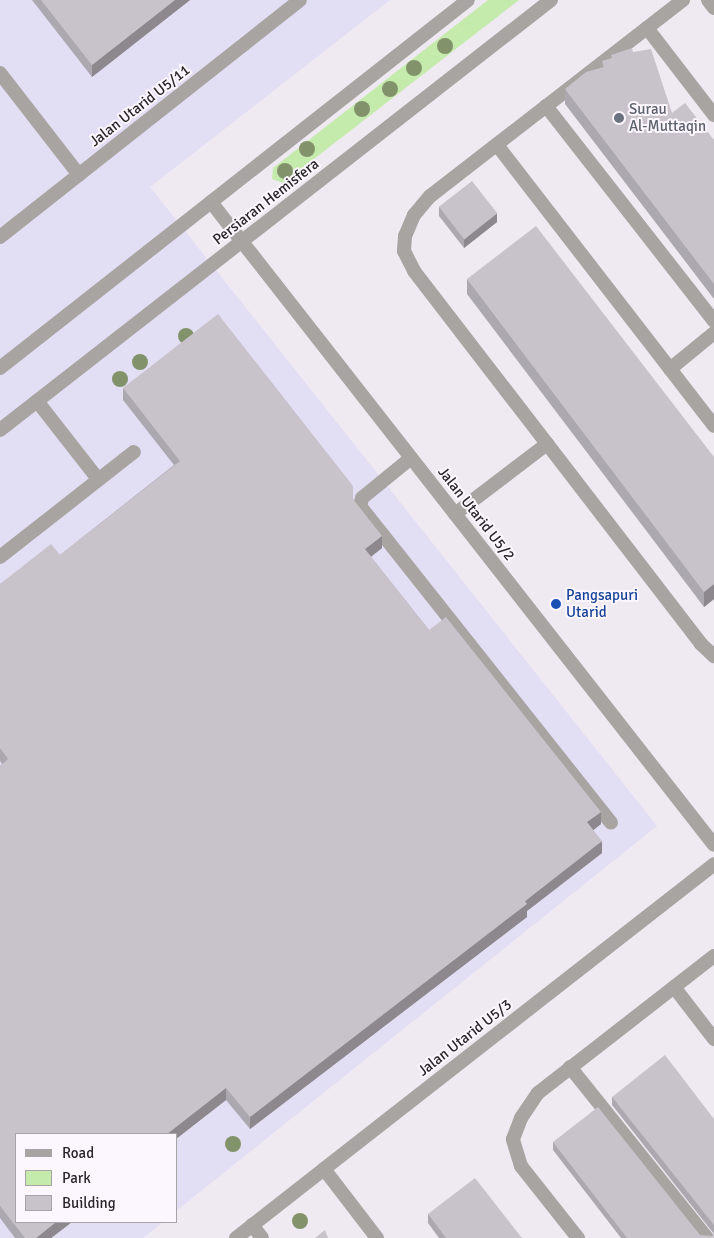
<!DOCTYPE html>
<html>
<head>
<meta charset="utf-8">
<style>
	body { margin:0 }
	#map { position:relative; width:714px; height:1238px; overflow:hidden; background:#efe9f1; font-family:Signika,sans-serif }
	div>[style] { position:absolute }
	.industrial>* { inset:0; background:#e2def4 }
	.green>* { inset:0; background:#c4ebac }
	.service>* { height:14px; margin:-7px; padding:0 7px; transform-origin:7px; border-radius:7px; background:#a7a4a1 }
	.minor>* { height:14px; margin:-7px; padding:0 7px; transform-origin:7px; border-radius:7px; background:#a7a4a1 }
	.tertiary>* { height:14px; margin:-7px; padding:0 7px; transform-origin:7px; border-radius:7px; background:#a7a4a1 }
	.trees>* { width:16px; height:16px; margin:-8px; border-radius:50%; background:#82936c }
	.wall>* { inset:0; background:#aca8af }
	.shaded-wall>* { inset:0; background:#8c888e }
	.building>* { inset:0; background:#c8c3cb; transform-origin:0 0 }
	.dots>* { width:14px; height:14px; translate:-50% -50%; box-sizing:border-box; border:2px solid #fcf6fe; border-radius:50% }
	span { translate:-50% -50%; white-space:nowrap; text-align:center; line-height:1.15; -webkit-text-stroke:4px #fcf6fe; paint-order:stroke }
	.street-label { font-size:15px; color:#282628 }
	.worship-label { font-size:15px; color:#5b616d }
	.left { translate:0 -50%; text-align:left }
	.transit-label { font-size:15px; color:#164399 }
	.legend { position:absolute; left:15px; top:1133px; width:162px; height:90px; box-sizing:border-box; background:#fcf6fe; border:1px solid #a7a3a8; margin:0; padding:6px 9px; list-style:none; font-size:15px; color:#282628 }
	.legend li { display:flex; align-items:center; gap:10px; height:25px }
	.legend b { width:25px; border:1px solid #a7a3a8 }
</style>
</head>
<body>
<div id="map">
	<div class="industrial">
		<i style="clip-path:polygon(0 0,390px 0,150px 187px,657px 826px,176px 1211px,176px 1134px,16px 1134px,16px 1222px,163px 1222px,143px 1238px,0 1238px)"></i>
	</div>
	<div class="green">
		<i style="clip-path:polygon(488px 0,519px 0,283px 183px,272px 179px,273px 168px)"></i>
	</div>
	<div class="service">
		<i style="left:683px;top:0;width:320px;rotate:142.2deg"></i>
		<i style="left:430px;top:196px;width:25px;rotate:130deg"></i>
		<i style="left:414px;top:215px;width:23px;rotate:113deg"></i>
		<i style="left:405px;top:236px;width:15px;rotate:94deg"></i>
		<i style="left:404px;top:251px;width:22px;rotate:63deg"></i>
		<i style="left:414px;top:271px;width:471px;rotate:52.4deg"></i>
		<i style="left:701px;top:644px;width:18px;rotate:43deg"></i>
		<i style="left:708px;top:0;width:10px;rotate:53deg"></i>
		<i style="left:647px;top:28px;width:110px;rotate:52.4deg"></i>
		<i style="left:546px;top:106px;width:273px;rotate:52deg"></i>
		<i style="left:497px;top:145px;width:355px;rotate:52.3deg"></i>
		<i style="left:670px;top:369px;width:57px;rotate:-39.3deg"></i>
		<i style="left:37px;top:401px;width:99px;rotate:52deg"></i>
		<i style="left:411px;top:458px;width:63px;rotate:140.8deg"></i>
		<i style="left:362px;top:498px;width:8px;rotate:104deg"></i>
		<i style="left:360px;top:506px;width:404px;rotate:51.6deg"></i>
		<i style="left:455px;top:514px;width:116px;rotate:-37.3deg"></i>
		<i style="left:0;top:557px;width:170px;rotate:-38.1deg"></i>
		<i style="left:570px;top:1067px;width:219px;rotate:51.3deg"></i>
		<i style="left:252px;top:1225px;width:16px;rotate:52deg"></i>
	</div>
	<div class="minor">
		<i style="left:0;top:73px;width:129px;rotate:52.2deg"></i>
		<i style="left:211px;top:202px;width:816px;rotate:51.96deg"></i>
		<i style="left:0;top:237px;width:382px;rotate:-38.3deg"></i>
		<i style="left:674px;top:987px;width:66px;rotate:52.4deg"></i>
		<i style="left:236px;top:1238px;width:112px;rotate:-38.1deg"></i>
		<i style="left:578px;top:1238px;width:92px;rotate:-128.4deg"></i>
		<i style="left:521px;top:1166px;width:28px;rotate:-107deg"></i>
		<i style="left:513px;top:1139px;width:22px;rotate:-69deg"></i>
		<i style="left:521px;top:1118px;width:30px;rotate:-56deg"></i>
		<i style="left:538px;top:1093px;width:223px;rotate:-37.9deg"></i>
	</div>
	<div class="tertiary">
		<i style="left:0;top:368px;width:595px;rotate:-38.18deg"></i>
		<i style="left:0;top:430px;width:699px;rotate:-37.97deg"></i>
		<i style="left:377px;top:1238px;width:87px;rotate:-127.5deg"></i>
		<i style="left:324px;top:1169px;width:495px;rotate:-38deg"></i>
	</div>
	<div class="trees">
		<i style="left:445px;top:46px"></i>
		<i style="left:414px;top:68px"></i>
		<i style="left:390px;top:89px"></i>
		<i style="left:362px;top:109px"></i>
		<i style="left:307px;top:149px"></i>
		<i style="left:285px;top:171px"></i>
		<i style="left:186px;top:336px"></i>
		<i style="left:140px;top:362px"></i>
		<i style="left:120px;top:379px"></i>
		<i style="left:233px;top:1144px"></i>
		<i style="left:300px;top:1221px"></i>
	</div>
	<div class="wall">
		<i style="clip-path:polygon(32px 0,190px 0,92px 77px)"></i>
		<i style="clip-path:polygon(633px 52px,672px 113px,714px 140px,714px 299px,565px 104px,565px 89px,602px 67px,602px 61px,611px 58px,611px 55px)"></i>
		<i style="clip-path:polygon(439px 207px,497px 222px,464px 248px,439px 216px)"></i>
		<i style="clip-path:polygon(467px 279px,714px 457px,714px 599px,704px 607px,467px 294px)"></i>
		<i style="clip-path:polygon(123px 388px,353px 499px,382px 548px,371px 557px,429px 630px,601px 824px,593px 830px,602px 853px,527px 911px,527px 917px,250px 1129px,226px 1100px,176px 1139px,176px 1134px,16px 1222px,72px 1222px,51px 1238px,15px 1238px,0 1218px,0 766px,2px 764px,0 761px,0 584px,60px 555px,174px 465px,123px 400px)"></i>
		<i style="clip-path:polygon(612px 1097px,714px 1119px,714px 1234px,612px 1105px)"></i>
		<i style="clip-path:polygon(553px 1142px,700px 1235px,712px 1236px,714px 1238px,621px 1238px,553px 1150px)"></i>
		<i style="clip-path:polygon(428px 1214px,522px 1238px,439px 1238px,428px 1223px)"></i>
	</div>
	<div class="shaded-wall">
		<i style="clip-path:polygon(175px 0,190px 0,92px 77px,92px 65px)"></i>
		<i style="clip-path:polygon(497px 213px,497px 222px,464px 248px,464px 240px)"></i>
		<i style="clip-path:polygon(382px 536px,382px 548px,365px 561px,365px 549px)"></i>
		<i style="clip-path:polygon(714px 584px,714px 599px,704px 607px,704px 592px)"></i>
		<i style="clip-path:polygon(601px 812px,601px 824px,587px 835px,587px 822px)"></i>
		<i style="clip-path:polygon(602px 841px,602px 853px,527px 911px,527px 917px,250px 1129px,250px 1117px)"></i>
		<i style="clip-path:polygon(226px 1088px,226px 1100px,176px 1139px,176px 1134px,167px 1134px)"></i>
		<i style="clip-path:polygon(56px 1222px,72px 1222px,51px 1238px,36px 1238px)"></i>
	</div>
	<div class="building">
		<i style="clip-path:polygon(41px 0,175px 0,92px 65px)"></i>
		<i style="clip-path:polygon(632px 48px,633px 52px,651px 49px,672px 113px,685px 103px,714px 140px,714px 284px,565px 89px,586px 72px,604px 67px,602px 61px,612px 58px,611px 55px)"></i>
		<i style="left:472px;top:181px;width:41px;height:42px;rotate:52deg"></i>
		<i style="clip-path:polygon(536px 226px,714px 457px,714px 584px,704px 592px,467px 279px)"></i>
		<i style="clip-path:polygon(218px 314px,353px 486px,353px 499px,382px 536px,365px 549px,429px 630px,446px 617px,601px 812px,587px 822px,602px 841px,525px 901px,527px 904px,250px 1117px,226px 1088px,167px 1134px,16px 1134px,16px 1222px,56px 1222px,36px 1238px,25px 1238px,0 1206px,0 766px,8px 759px,0 748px,0 584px,51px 544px,60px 555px,180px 461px,123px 388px)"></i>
		<i style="clip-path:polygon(665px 1055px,714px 1119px,714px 1225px,612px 1097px)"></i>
		<i style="clip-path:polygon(598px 1107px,700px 1235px,712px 1236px,714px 1234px,714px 1238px,627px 1238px,553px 1142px)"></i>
		<i style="clip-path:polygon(475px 1178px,522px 1238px,446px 1238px,428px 1214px)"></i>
		<i style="clip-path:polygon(325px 1230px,328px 1238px,315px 1238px)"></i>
	</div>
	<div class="dots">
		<i style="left:619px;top:118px;background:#6b7280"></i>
		<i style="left:556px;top:604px;background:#1a4fb4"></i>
	</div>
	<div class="street-label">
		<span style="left:140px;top:106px;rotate:-38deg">Jalan Utarid U5/11</span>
		<span style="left:266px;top:202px;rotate:-38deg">Persiaran Hemisfera</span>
		<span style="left:476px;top:514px;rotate:52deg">Jalan Utarid U5/2</span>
		<span style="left:465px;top:1038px;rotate:-38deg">Jalan Utarid U5/3</span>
	</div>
	<div class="worship-label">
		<span class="left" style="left:629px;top:118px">Surau<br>Al-Muttaqin</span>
	</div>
	<div class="transit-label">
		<span class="left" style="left:566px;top:604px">Pangsapuri<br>Utarid</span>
	</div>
	<ul class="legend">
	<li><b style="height:6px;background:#a7a4a1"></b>Road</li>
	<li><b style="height:14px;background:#c4ebac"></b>Park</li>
	<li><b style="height:14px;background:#c8c3cb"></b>Building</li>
	</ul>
</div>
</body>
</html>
